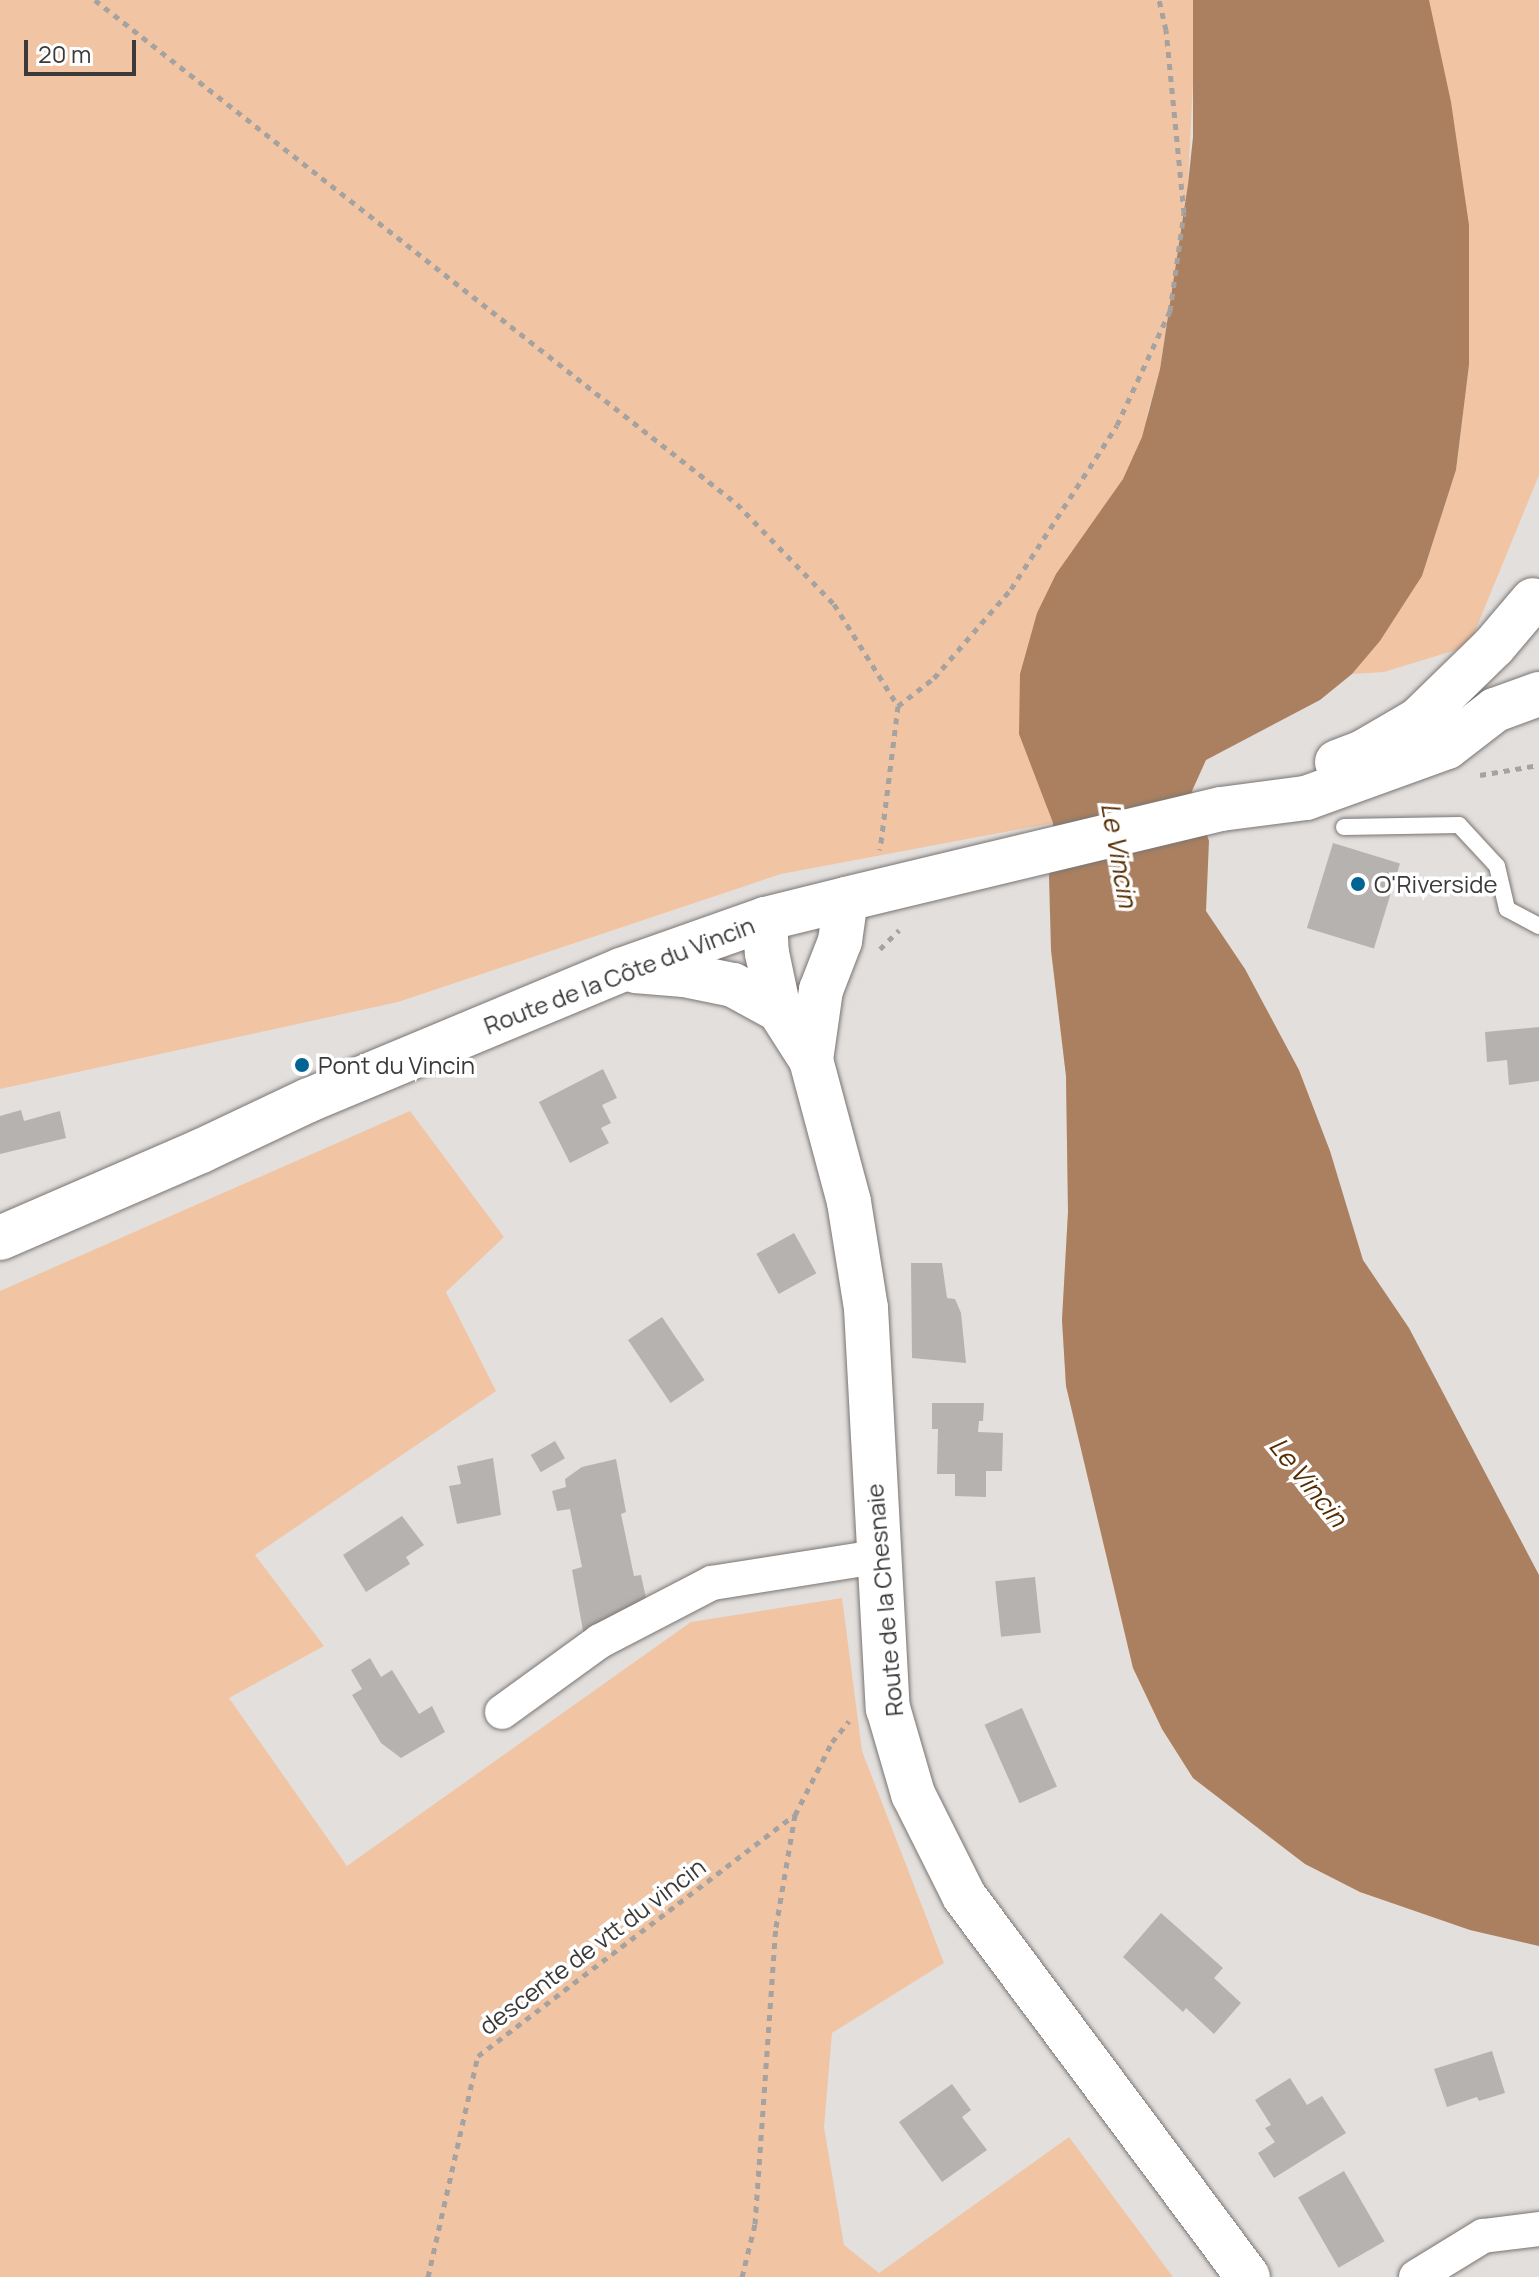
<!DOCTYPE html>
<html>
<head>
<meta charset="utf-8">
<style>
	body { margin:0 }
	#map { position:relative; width:1539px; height:2277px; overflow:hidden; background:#e3dfdc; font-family:Manrope,sans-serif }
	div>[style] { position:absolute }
	.green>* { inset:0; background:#f1c5a4 }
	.water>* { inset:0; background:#aa8060 }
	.building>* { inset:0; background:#b6b2af; transform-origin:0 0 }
	.path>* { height:5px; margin-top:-2.5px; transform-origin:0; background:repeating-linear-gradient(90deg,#a5a2a0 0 6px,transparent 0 12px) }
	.roads { filter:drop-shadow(0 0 2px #797573) drop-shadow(0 0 2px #797573) }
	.lane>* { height:16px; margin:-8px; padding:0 8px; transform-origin:8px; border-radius:8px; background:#fff }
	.street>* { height:34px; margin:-17px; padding:0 17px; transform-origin:17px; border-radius:17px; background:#fff }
	.secondary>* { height:44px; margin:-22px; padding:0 22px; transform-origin:22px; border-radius:22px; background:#fff }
	.dots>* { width:22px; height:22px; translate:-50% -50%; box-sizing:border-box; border:4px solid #fff; border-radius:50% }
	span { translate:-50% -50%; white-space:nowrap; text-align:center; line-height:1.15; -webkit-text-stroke:7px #fff; paint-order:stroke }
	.poi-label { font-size:24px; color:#3c3a39 }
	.left { translate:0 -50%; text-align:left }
	.street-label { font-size:24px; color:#3c3a39 }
	.water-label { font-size:26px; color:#552c02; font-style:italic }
	.scale { position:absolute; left:24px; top:40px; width:112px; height:36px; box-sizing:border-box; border:4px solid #3c3a39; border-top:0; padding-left:10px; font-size:24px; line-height:28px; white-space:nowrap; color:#3c3a39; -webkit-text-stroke:6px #fff; paint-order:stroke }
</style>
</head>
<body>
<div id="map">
	<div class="green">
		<i style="clip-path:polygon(evenodd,0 0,1539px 0,1539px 475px,1469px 646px,1384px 672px,1352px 674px,1380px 641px,1422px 576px,1456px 470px,1469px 365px,1469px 225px,1172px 737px,1169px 895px,1539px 1946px,1470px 1930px,1360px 1892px,1305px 1864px,1193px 1778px,1162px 1729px,1133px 1668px,1066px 1386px,1062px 1320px,1068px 1212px,1066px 1076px,1051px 950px,1054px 808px,1047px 808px,1053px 823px,781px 874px,398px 1002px,0 1089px,0 0,1194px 61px,1196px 304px,1146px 419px,1160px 369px,1188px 184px,1194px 61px)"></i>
		<i style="clip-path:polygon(410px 1111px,504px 1237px,446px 1292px,496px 1391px,255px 1555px,324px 1646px,229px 1698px,347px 1866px,691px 1622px,842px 1598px,862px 1751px,944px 1963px,832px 2033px,824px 2127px,844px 2245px,879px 2273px,1069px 2137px,1173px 2277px,0 2277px,0 1291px)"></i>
	</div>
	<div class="water">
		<i style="clip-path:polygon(1193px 0,1429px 0,1451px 102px,1469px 225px,1469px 365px,1456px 470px,1422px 576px,1380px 641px,1352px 674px,1320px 700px,1206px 760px,1192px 791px,1209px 841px,1206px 911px,1245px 969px,1299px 1070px,1330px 1151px,1363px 1260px,1409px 1328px,1539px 1575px,1539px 1946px,1470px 1930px,1360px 1892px,1305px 1864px,1193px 1778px,1162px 1729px,1133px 1668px,1066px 1386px,1062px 1320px,1068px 1212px,1066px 1076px,1051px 950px,1049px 877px,1053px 823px,1019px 734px,1020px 674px,1037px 613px,1056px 574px,1123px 479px,1142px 437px,1160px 369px,1188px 184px,1193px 137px)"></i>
	</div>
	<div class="building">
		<i style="left:1333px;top:843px;width:70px;height:89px;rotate:17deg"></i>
		<i style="clip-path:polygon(1539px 1027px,1539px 1081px,1509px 1085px,1507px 1060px,1487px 1062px,1485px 1032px)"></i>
		<i style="clip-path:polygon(603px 1069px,617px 1098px,602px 1105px,611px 1123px,601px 1128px,609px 1143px,570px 1163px,539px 1102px)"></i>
		<i style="clip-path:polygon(21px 1110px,24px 1121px,60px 1111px,66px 1138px,0 1154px,0 1116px)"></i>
		<i style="left:794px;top:1233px;width:46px;height:43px;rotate:61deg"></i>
		<i style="clip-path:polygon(911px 1263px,942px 1263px,947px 1298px,955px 1299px,961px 1313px,966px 1363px,912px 1358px)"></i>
		<i style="left:662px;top:1317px;width:76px;height:41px;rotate:56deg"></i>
		<i style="clip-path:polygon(932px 1403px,984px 1403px,983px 1421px,979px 1421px,978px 1432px,1003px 1433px,1002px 1471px,986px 1471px,986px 1497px,955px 1496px,955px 1474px,937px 1474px,938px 1429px,932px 1429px)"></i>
		<i style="left:555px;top:1441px;width:20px;height:28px;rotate:60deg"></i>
		<i style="clip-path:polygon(493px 1458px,501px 1515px,457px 1524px,449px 1486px,461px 1484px,457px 1466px)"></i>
		<i style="clip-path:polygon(616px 1459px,626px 1512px,621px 1514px,634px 1576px,641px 1575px,648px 1607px,584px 1636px,572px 1570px,582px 1567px,570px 1509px,557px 1511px,552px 1491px,566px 1487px,565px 1479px,582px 1467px)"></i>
		<i style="clip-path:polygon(402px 1516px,424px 1545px,406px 1557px,410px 1564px,366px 1592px,343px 1555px)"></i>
		<i style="left:1035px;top:1577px;width:56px;height:40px;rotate:84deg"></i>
		<i style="clip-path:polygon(370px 1658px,381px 1677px,392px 1670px,419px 1714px,432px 1706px,445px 1732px,401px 1758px,381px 1743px,352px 1695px,362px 1689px,351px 1670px)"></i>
		<i style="left:1022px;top:1708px;width:86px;height:41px;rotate:66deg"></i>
		<i style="clip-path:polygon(1161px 1913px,1223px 1968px,1214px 1978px,1241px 2003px,1214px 2034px,1186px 2008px,1183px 2012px,1123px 1957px)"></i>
		<i style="clip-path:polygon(1492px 2051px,1505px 2093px,1479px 2101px,1477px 2097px,1447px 2107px,1434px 2069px)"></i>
		<i style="clip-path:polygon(1290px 2078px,1307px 2105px,1322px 2096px,1346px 2133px,1274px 2178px,1258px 2153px,1275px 2142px,1265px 2128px,1271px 2125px,1255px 2100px)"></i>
		<i style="clip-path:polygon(952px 2084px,971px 2110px,962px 2117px,987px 2150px,942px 2182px,899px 2122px)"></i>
		<i style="left:1344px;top:2171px;width:81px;height:53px;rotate:60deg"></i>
	</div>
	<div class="path">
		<i style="left:95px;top:0;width:816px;rotate:38.13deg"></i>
		<i style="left:737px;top:504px;width:139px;rotate:45.9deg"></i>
		<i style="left:834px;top:604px;width:120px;rotate:57.9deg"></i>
		<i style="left:898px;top:706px;width:145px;rotate:97.1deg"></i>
		<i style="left:898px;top:706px;width:46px;rotate:-37.9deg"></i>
		<i style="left:934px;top:678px;width:118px;rotate:-49.1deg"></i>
		<i style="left:1011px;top:589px;width:195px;rotate:-57.1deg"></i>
		<i style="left:1117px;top:425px;width:126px;rotate:-65.1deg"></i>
		<i style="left:1170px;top:311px;width:99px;rotate:-81.9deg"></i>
		<i style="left:1184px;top:213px;width:184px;rotate:-95.6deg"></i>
		<i style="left:1166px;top:30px;width:31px;rotate:-103deg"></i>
		<i style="left:1480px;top:775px;width:60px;rotate:-9.6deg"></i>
		<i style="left:880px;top:949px;width:27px;rotate:-45deg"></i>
		<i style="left:428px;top:2277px;width:227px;rotate:-77.3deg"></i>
		<i style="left:478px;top:2056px;width:397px;rotate:-37.3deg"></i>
		<i style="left:742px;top:2277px;width:55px;rotate:-76.2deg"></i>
		<i style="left:755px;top:2224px;width:298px;rotate:-86deg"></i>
		<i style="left:776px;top:1927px;width:114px;rotate:-80.4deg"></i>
		<i style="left:795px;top:1815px;width:82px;rotate:-63.1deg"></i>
		<i style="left:832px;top:1742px;width:27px;rotate:-51deg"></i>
	</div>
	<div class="roads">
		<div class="lane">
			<i style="left:1344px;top:827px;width:115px;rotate:-1deg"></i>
			<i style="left:1459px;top:825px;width:56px;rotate:47.2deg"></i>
			<i style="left:1497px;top:866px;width:44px;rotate:76.9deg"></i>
			<i style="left:1507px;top:909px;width:36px;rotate:28deg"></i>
		</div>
		<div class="street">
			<i style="left:502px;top:1712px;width:121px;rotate:-35.9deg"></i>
			<i style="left:600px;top:1641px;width:126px;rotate:-27.4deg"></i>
			<i style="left:712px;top:1583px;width:167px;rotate:-9deg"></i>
			<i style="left:1416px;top:2277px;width:79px;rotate:-31.5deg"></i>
			<i style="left:1483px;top:2236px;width:56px;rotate:-7.1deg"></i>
		</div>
		<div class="secondary">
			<i style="left:1337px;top:762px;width:28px;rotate:-21deg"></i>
			<i style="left:1363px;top:752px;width:64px;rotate:-30.2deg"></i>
			<i style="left:1418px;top:720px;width:106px;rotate:-44.2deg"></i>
			<i style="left:1494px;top:646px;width:60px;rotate:-49.7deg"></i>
			<i style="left:765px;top:919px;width:34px;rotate:87deg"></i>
			<i style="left:767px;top:953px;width:58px;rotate:78.1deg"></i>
			<i style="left:779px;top:1010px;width:59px;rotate:57.4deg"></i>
			<i style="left:811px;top:1060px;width:147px;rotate:75deg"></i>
			<i style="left:849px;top:1202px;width:107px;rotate:80.9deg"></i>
			<i style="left:866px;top:1308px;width:401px;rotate:86.9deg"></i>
			<i style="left:888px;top:1708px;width:90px;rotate:73.8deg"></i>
			<i style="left:913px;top:1794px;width:114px;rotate:63.4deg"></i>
			<i style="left:964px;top:1896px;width:475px;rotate:53.3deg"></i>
			<i style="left:635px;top:971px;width:49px;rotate:4.7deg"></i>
			<i style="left:684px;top:975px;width:50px;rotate:11.5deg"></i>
			<i style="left:733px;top:985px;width:52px;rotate:28.5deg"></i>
			<i style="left:811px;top:1060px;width:71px;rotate:-81.9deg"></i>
			<i style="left:821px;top:990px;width:53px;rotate:-68.8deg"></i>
			<i style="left:840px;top:941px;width:42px;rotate:-81.9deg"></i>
			<i style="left:0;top:1238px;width:219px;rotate:-23.4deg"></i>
			<i style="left:201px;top:1151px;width:119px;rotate:-25.3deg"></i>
			<i style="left:309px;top:1100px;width:338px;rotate:-22.6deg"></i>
			<i style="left:621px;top:970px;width:153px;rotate:-19.5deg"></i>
			<i style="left:765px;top:919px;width:83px;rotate:-13.9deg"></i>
			<i style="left:846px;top:899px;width:386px;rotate:-13.5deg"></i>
			<i style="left:1221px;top:809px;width:86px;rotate:-7.4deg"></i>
			<i style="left:1306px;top:798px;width:150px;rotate:-19.9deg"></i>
			<i style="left:1447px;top:747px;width:61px;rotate:-37.6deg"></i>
			<i style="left:1495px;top:710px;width:47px;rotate:-20deg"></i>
		</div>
	</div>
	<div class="dots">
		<i style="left:1358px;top:884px;background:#016594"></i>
		<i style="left:302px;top:1065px;background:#016594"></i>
	</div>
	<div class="poi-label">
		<span class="left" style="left:1374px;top:884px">O'Riverside</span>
		<span class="left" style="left:318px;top:1065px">Pont du Vincin</span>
	</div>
	<div class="street-label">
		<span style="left:619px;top:975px;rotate:-21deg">Route de la Côte du Vincin</span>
		<span style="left:884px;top:1600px;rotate:-95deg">Route de la Chesnaie</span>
		<span style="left:592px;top:1946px;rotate:-37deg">descente de vtt du vincin</span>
	</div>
	<div class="water-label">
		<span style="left:1119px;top:855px;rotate:80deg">Le Vincin</span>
		<span style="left:1308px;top:1482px;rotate:51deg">Le Vincin</span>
	</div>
	<div class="scale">20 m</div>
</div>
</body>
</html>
